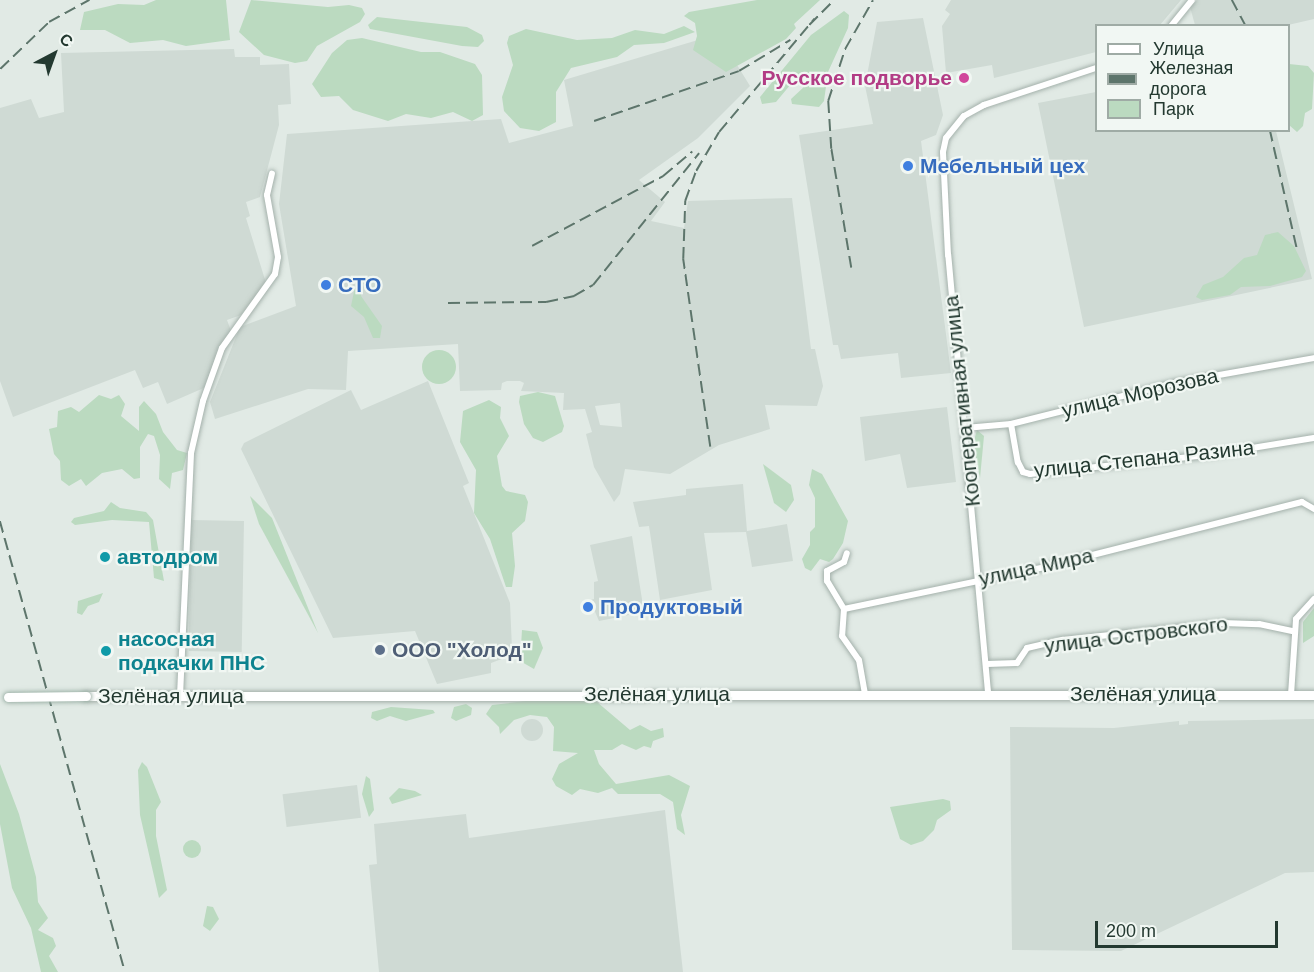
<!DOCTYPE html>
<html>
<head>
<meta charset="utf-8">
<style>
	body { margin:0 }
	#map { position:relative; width:1314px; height:972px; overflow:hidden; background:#e1eae5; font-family:Helvetica,sans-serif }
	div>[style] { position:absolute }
	.built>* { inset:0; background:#cfdad4; transform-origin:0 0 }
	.round { border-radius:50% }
	.green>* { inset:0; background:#bbdac0 }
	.roads { filter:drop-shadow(0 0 2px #a4b1ab) drop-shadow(0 0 2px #a4b1ab) }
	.street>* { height:6px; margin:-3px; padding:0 3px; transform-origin:3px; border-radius:3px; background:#fff }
	.secondary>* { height:9px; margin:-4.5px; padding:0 4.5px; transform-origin:4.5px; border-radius:4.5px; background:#fff }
	.rail>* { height:1.5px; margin-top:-0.75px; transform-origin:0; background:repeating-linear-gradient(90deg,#5d756b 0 12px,transparent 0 18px) }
	.bridges { filter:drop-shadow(0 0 2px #a1b5ab) drop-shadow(0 0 2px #a1b5ab) }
	.secondary-bridge>* { height:9px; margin:-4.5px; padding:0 4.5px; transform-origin:4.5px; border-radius:4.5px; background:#fff }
	.dots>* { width:16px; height:16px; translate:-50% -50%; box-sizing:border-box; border:3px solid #f1f7f3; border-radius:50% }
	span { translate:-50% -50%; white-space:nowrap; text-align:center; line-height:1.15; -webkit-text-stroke:4.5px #f1f7f3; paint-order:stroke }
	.hotel-label { font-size:21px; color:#b23c85; font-weight:700 }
	.right { translate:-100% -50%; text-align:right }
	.shop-label { font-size:21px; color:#366cbe; font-weight:700 }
	.left { translate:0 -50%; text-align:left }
	.street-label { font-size:21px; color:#233930 }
	.culture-label { font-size:21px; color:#0d838f; font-weight:700 }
	.service-label { font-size:21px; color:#4e5e75; font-weight:700 }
	.legend { position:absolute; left:1095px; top:24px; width:195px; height:108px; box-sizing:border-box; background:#f1f7f3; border:2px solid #9faba5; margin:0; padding:8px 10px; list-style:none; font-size:18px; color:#233930 }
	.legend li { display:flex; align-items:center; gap:12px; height:30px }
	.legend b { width:30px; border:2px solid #9faba5 }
	.north { position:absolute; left:24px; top:24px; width:60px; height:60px; -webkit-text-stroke:4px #f1f7f3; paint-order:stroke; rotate:41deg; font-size:16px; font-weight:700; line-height:24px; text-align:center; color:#233930 }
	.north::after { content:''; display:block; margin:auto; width:21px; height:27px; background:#233930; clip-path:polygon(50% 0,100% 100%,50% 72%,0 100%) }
	.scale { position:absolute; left:1095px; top:921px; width:183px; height:27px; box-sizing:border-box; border:3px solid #233930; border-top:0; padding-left:8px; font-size:18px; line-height:21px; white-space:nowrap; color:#233930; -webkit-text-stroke:4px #f1f7f3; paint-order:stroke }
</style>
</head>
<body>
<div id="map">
	<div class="built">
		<i style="clip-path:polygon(951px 0,1181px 0,1160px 25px,1096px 26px,1096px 52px,994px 78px,992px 65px,946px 73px,942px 26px,950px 14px,945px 10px)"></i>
		<i style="clip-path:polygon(1197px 0,1314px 0,1314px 19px,1288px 25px,1195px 25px,1190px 7px)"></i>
		<i style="clip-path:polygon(923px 18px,943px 115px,936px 135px,921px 141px,951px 373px,901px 378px,898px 353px,841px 359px,838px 345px,833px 345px,799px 135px,873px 124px,865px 86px,877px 22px)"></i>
		<i style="clip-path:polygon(evenodd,718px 34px,750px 86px,698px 138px,639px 180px,665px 202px,651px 221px,684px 228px,688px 201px,792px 198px,811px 349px,815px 349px,823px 386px,817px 406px,765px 405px,770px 429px,719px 445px,670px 474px,625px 469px,620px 494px,614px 502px,594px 467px,586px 434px,592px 432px,585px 409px,563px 410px,564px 393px,521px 391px,524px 383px,520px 381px,507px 381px,502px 383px,501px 390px,460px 391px,458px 344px,348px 351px,346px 390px,308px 389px,215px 419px,210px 402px,240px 327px,296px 306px,279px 204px,287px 134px,501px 119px,509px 143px,573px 126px,564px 80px,718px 34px,620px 403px,622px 427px,600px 425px,595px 406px,620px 403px)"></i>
		<i style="clip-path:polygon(234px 49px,235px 57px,260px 57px,260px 65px,289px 64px,291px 104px,278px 105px,279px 125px,260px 197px,246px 202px,250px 216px,246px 218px,266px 283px,241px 315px,227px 320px,231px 331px,206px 387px,167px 404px,158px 382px,143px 388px,135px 370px,13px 417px,0 381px,0 108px,31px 99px,39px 118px,64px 112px,61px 53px)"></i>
		<i style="clip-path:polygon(1096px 92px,1096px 130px,1276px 131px,1312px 279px,1084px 327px,1038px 103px)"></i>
		<i style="clip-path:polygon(428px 381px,469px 483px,463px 486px,510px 603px,512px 649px,507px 657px,491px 663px,491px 673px,437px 684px,415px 631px,333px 638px,241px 449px,244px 443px,351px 390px,361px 410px)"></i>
		<i style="clip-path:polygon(947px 407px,956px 482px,907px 488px,900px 454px,865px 461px,860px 417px)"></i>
		<i style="clip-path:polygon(743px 484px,747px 531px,787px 524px,793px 561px,752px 567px,746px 532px,704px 533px,712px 590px,660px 600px,649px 526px,639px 527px,633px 502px,686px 495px,686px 489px)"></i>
		<i style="left:191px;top:520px;width:53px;height:131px;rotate:1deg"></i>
		<i style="clip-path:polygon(632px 536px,644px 612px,599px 621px,590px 600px,594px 599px,594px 582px,598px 581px,590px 545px)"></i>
		<i style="clip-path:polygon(1314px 719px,1314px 872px,1285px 873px,1121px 951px,1012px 950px,1010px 727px,1114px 728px,1179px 721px,1179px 725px,1188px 724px,1188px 721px)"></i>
		<i class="round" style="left:521px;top:719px;width:22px;height:22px"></i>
		<i style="left:357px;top:785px;width:33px;height:75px;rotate:83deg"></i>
		<i style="clip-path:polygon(665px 810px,683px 972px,379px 972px,369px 865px,377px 864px,374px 824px,466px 814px,469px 838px)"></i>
	</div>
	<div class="green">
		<i style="clip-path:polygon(156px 0,226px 0,230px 40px,186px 46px,163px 40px,130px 43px,105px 30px,80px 30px,84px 12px,118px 4px,144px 5px)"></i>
		<i style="clip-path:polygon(251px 0,328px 7px,349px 5px,362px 8px,365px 14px,360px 22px,317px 46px,307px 61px,295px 63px,264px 55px,239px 32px)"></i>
		<i style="clip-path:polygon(757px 0,820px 0,794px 24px,796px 28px,786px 39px,726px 72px,693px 50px,697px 36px,695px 23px,684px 16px,689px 12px)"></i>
		<i style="clip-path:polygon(844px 11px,849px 15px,848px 28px,828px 72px,824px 101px,819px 107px,792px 104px,791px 99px,805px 86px,800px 82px,791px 84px,776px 102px,762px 104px,760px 97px,811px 35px)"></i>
		<i style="clip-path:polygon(377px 17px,467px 27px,482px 35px,484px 41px,478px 47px,462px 46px,370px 29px,368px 25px)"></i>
		<i style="clip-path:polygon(684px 26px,695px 32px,664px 43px,634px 45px,617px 57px,571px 68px,556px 92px,556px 122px,539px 131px,520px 128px,504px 111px,502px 97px,513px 65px,507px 43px,509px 36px,526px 29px,577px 40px,612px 38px,635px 30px,664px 34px)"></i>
		<i style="clip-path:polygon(362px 38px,421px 52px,440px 52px,475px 64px,482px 75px,483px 115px,472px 121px,453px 112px,431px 118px,406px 114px,388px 121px,353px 110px,339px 96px,321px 97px,312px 84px,332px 53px,347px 40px)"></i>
		<i style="clip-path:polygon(1289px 64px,1308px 66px,1314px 73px,1312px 109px,1305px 113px,1303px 126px,1297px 132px,1289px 125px)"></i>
		<i style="clip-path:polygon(1278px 232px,1294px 246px,1306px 271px,1302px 277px,1270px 286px,1241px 287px,1230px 295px,1202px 300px,1196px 297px,1203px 285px,1223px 277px,1244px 258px,1257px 255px,1265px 235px)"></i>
		<i style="clip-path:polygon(356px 282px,361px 284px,361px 296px,382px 326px,380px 338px,373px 338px,364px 317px,351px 306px)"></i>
		<i class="round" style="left:422px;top:350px;width:34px;height:34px"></i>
		<i style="clip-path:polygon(538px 392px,555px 396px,564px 426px,562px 432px,543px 442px,533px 438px,524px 424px,519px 402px,520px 396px)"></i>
		<i style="clip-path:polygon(99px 395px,111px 399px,119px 395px,125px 404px,121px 416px,139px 431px,139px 407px,144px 401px,156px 414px,163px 432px,177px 450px,187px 453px,183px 470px,172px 473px,170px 489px,159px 479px,160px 455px,154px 436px,148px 434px,140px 447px,140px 478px,134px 479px,122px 469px,102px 473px,86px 486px,81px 479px,69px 486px,61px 480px,60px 461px,54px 454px,49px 429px,57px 427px,58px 411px,71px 407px,79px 412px)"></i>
		<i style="clip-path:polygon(489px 400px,501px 407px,500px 418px,509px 436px,497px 456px,502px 486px,506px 491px,525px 495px,528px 502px,525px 521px,512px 533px,515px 566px,512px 587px,506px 587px,490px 539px,474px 513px,476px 470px,460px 442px,463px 411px)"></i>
		<i style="clip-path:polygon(977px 430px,984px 436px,980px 478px,973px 444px)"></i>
		<i style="clip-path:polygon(763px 464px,791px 485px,794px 500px,786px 512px,774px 503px)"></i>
		<i style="clip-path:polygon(812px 469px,822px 474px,848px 521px,843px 543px,833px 559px,829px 562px,820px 559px,811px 571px,805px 568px,802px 559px,810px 545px,810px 532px,815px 527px,815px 498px,809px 485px)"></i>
		<i style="clip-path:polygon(250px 496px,272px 518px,318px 633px,259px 524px)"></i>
		<i style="clip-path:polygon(111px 502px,120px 508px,146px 512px,153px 520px,164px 581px,154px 578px,149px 522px,112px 520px,75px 525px,71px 522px,74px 518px,104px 511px)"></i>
		<i style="clip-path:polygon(103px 593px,99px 602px,88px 606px,82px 615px,77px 613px,78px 601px)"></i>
		<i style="clip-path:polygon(1314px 608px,1314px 636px,1303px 643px,1303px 622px)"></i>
		<i style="clip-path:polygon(522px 630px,537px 632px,543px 648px,534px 669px,520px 661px)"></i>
		<i style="clip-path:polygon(543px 699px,597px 702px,630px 730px,640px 725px,651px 731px,663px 728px,664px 737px,653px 741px,651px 748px,644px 746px,636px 750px,622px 744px,612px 750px,594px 750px,599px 764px,616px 784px,669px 775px,690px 786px,681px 815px,685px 835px,677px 829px,673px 802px,660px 794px,618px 794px,612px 788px,598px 793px,580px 789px,572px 795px,556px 786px,552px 779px,559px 764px,578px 753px,553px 751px,554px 727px,547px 717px,530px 715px,514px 720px,500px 734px,499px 727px,486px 714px,492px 705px)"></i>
		<i style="clip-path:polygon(466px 704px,472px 708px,471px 715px,456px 721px,451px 718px,454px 707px)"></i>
		<i style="clip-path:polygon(391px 707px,433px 710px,435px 713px,406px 721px,390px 716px,377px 721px,371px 718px,372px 712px)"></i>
		<i style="clip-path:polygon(142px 762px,147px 767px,161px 802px,156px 810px,156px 836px,167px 890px,159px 898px,140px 815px,138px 770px)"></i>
		<i style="clip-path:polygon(0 764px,19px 814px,36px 877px,38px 902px,48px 918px,38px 930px,53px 938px,56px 946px,49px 956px,58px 972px,41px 972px,31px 928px,12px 888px,0 824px)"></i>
		<i style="clip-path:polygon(366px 776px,370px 779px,374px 810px,369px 817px,362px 794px)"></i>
		<i style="clip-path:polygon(399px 788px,415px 791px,422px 795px,392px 804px,389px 798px)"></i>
		<i style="clip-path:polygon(943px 799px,950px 801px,951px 810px,937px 820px,934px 830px,923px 841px,911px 845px,900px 839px,890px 807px)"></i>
		<i class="round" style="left:183px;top:840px;width:18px;height:18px"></i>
		<i style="clip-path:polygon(207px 906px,213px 907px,219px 919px,210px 931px,203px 926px)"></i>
	</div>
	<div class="roads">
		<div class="street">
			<i style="left:1171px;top:26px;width:33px;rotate:-51deg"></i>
			<i style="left:1011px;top:424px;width:39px;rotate:80deg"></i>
			<i style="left:1018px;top:462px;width:11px;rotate:63deg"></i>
			<i style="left:1023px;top:472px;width:7px;rotate:16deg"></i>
			<i style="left:1030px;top:474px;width:180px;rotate:-6.1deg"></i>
			<i style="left:1209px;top:455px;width:106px;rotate:-9.2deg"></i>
			<i style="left:965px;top:428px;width:46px;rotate:-5deg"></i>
			<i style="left:1011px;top:424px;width:168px;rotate:-14.1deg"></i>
			<i style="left:1174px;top:383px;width:142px;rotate:-10.1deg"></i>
			<i style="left:844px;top:609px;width:205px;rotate:-11.8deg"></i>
			<i style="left:1045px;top:567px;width:265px;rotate:-14.2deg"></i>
			<i style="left:1302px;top:502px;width:14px;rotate:30deg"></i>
			<i style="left:844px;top:609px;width:27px;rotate:94deg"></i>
			<i style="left:842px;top:636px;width:29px;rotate:55deg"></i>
			<i style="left:859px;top:660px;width:34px;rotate:80deg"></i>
			<i style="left:844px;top:609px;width:33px;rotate:-121deg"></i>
			<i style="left:827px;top:581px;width:10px;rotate:-90deg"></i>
			<i style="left:827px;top:571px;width:19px;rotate:-28deg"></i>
			<i style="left:844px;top:562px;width:9px;rotate:-72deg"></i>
			<i style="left:987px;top:664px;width:30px;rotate:-2deg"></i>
			<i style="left:1017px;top:663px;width:18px;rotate:-56deg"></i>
			<i style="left:1027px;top:648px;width:37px;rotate:-13deg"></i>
			<i style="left:1063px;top:640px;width:161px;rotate:-6.1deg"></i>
			<i style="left:1223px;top:623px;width:36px;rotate:2deg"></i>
			<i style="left:1259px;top:624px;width:35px;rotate:12deg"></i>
			<i style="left:988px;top:692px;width:439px;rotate:-95.2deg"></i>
			<i style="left:948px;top:255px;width:103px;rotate:-92.8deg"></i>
			<i style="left:943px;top:152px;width:14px;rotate:-78deg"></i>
			<i style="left:946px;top:138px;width:28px;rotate:-51deg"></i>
			<i style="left:964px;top:116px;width:23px;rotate:-29deg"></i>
			<i style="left:984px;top:105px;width:118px;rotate:-18.3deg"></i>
			<i style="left:1291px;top:695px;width:76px;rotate:-86.2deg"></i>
			<i style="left:1296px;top:619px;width:27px;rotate:-48deg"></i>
			<i style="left:180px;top:696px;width:243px;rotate:-87.4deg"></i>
			<i style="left:191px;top:453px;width:53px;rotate:-77deg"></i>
			<i style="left:203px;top:401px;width:56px;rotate:-70.3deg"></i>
			<i style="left:222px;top:348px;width:91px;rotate:-54.4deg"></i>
			<i style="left:275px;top:274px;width:17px;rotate:-80deg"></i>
			<i style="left:278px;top:257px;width:63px;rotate:-100.1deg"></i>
			<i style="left:267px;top:195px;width:22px;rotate:-77deg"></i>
		</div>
		<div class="secondary">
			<i style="left:86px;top:696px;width:1228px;rotate:-0.05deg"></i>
		</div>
	</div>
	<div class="rail">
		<i style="left:1232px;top:0;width:30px;rotate:62deg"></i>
		<i style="left:809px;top:25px;width:35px;rotate:-45deg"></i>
		<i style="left:0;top:69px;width:68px;rotate:-43.8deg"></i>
		<i style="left:49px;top:22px;width:46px;rotate:-28.8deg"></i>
		<i style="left:594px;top:121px;width:153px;rotate:-19deg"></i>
		<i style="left:739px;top:71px;width:60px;rotate:-31.3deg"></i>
		<i style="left:1270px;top:130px;width:122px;rotate:77.2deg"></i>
		<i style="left:532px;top:246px;width:149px;rotate:-28.1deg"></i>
		<i style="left:663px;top:176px;width:38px;rotate:-40deg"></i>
		<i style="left:851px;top:268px;width:121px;rotate:-99.5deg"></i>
		<i style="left:831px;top:149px;width:48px;rotate:-93.6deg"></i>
		<i style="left:828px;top:101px;width:55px;rotate:-71.9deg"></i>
		<i style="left:845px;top:49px;width:56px;rotate:-60.3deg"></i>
		<i style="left:448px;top:303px;width:98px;rotate:-0.6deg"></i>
		<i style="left:546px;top:302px;width:29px;rotate:-12deg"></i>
		<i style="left:574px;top:296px;width:22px;rotate:-30deg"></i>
		<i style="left:593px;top:285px;width:169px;rotate:-51.2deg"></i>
		<i style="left:710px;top:447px;width:190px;rotate:-98.2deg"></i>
		<i style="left:683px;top:259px;width:58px;rotate:-88deg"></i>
		<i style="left:685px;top:201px;width:32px;rotate:-70deg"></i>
		<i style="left:696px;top:171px;width:45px;rotate:-59.5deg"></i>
		<i style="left:719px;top:132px;width:148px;rotate:-49.9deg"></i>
		<i style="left:0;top:521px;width:468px;rotate:74.5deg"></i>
	</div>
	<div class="bridges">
		<div class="secondary-bridge">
			<i style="left:8px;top:697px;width:78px;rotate:-0.7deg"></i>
		</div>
	</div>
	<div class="dots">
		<i style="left:964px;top:78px;background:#d1479c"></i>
		<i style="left:908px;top:166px;background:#3f7fe0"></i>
		<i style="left:326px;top:285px;background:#3f7fe0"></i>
		<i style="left:105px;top:557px;background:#0f9aa8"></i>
		<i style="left:588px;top:607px;background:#3f7fe0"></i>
		<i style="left:380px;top:650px;background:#5c6f8a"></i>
		<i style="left:106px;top:651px;background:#0f9aa8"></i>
	</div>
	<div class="hotel-label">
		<span class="right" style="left:952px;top:78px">Русское подворье</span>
	</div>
	<div class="shop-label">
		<span class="left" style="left:920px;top:166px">Мебельный цех</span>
		<span class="left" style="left:338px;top:285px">СТО</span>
		<span class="left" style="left:600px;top:607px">Продуктовый</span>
	</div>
	<div class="street-label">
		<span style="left:1140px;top:393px;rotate:-13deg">улица Морозова</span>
		<span style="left:962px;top:401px;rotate:-96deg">Кооперативная улица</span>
		<span style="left:1144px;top:459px;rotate:-6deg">улица Степана Разина</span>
		<span style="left:1036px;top:567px;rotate:-12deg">улица Мира</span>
		<span style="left:1136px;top:635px;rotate:-7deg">улица Островского</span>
		<span style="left:657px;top:694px">Зелёная улица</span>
		<span style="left:1143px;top:694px">Зелёная улица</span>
		<span style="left:171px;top:696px">Зелёная улица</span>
	</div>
	<div class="culture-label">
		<span class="left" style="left:117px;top:557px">автодром</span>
		<span class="left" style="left:118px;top:651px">насосная<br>подкачки ПНС</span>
	</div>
	<div class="service-label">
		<span class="left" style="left:392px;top:650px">ООО "Холод"</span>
	</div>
	<ul class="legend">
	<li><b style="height:8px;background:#fff"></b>Улица</li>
	<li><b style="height:8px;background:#5d756b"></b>Железная дорога</li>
	<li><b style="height:16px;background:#bbdac0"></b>Парк</li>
	</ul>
	<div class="north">С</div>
	<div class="scale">200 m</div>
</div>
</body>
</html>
